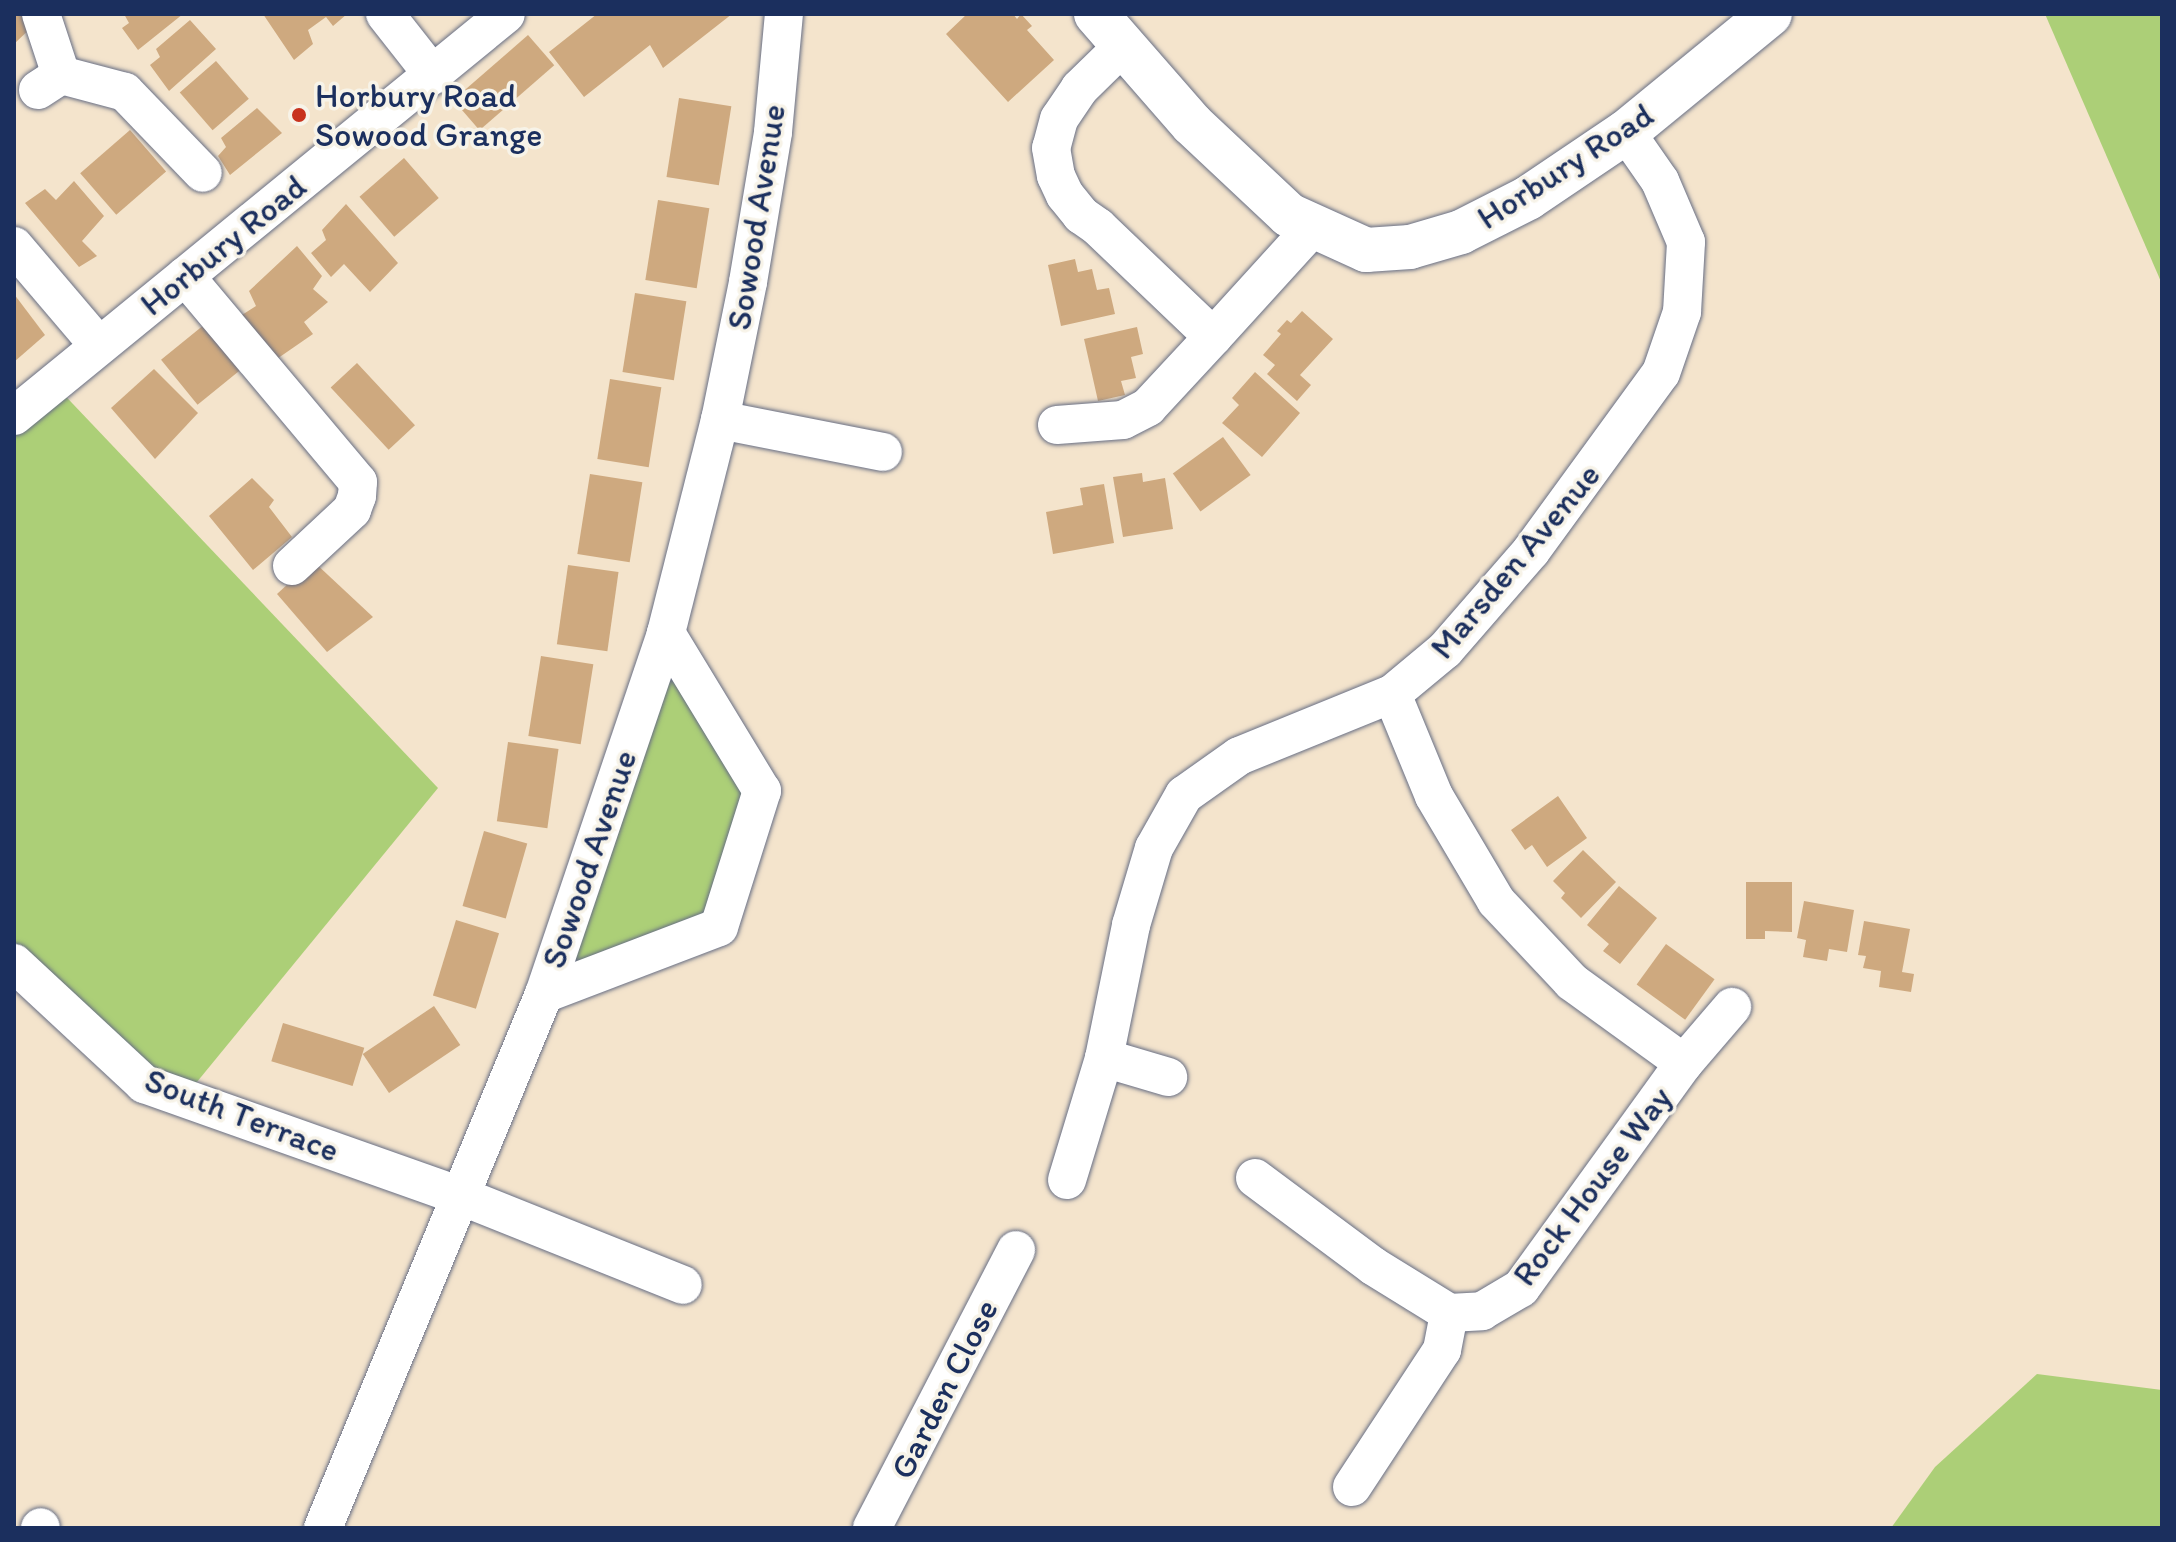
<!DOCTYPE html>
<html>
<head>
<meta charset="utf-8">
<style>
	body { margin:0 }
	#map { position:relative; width:2176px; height:1542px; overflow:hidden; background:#f4e4cc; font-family:Itim,sans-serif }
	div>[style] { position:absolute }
	.green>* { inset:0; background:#accf77 }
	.building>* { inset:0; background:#cea97f; transform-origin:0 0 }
	.roads { filter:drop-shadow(0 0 2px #676e84) drop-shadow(0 0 2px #676e84) }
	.minor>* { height:38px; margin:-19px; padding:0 19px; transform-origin:19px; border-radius:19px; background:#fff }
	.major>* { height:44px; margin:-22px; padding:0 22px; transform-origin:22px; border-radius:22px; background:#fff }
	.dots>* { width:22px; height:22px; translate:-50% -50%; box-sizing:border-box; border:4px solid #f7f3e8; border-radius:50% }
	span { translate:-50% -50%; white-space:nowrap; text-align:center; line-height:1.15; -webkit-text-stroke:7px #f7f3e8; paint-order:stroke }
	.poi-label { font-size:34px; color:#1b2f5e }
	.left { translate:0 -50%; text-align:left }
	.street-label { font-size:34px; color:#1b2f5e }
	.frame { position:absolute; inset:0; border:16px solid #1b2f5e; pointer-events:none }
</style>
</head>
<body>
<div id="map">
	<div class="green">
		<i style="clip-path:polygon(2045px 14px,2162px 14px,2162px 284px)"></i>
		<i style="clip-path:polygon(53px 383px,438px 788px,183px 1099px,14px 963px,14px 416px)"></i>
		<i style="clip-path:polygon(666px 633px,762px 791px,719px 927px,544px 994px)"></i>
		<i style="clip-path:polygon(2037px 1374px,2162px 1390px,2162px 1528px,1891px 1528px,1935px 1467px)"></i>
	</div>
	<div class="building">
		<i style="clip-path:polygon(14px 14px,22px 14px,34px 25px,14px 44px)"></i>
		<i style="clip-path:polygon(124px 14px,183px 14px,138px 50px,122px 28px,129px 23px)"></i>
		<i style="clip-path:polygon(263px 14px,347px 14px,333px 26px,326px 17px,308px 30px,313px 44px,294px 60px)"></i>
		<i style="clip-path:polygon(597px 14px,732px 14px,663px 68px,650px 45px,584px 97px,549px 52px)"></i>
		<i style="clip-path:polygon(967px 14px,1013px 14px,1017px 19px,1021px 14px,1032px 26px,1027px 30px,1054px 60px,1008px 102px,946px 34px)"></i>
		<i style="clip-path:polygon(190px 20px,216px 49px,169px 91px,150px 65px,160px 57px,156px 49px)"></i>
		<i style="left:528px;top:35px;width:40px;height:99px;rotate:49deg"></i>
		<i style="left:216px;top:61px;width:50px;height:48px;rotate:49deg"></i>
		<i style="left:679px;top:98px;width:53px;height:80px;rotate:9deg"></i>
		<i style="clip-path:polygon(257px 108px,282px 133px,230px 175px,218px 156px,226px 147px,221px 138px)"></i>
		<i style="left:130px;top:130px;width:55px;height:66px;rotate:49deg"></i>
		<i style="left:404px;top:158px;width:53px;height:59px;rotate:49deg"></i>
		<i style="clip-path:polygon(74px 181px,104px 216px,82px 241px,97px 256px,79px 267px,25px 203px,45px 189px,56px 200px)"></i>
		<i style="left:658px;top:200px;width:52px;height:81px;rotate:9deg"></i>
		<i style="clip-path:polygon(346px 204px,398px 263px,370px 292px,344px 264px,331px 277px,311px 253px,326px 240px,322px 230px)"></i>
		<i style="clip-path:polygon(297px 246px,322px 276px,313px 289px,328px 302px,304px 322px,313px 334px,271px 363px,234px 320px,256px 306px,249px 291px)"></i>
		<i style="clip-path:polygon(1075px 259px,1078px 272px,1092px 269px,1097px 290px,1109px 288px,1115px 314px,1061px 326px,1048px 265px)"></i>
		<i style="left:635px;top:293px;width:52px;height:80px;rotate:9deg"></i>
		<i style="clip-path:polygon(14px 294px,45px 335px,14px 362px)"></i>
		<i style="clip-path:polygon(1302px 311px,1333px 339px,1300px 375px,1311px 385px,1297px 401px,1267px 374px,1275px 365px,1263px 355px,1281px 334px,1277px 331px,1287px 320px,1291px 323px)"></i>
		<i style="left:210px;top:320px;width:58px;height:63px;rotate:51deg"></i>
		<i style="clip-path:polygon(1137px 327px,1143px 354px,1131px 357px,1136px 378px,1121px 381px,1125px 395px,1098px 401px,1084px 339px)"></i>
		<i style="left:357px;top:363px;width:85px;height:36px;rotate:47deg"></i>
		<i style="clip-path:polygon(154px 369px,198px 413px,155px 459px,111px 408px)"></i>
		<i style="clip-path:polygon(1255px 372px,1300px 413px,1262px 457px,1222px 423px,1239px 405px,1232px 398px)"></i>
		<i style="left:610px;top:379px;width:52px;height:81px;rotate:9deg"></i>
		<i style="left:1223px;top:437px;width:47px;height:62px;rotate:54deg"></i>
		<i style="clip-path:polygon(1142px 473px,1143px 482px,1165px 478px,1173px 529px,1123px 537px,1113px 477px)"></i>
		<i style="left:590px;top:474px;width:53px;height:81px;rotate:9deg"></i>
		<i style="clip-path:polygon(252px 478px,274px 500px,269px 507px,292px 537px,253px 570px,209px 516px)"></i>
		<i style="clip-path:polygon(1104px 484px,1114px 543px,1053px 554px,1046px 512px,1083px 505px,1080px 488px)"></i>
		<i style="clip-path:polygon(313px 561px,373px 617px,327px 652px,277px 594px)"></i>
		<i style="left:568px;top:565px;width:51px;height:80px;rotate:8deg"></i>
		<i style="left:541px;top:656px;width:53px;height:81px;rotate:9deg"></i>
		<i style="left:508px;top:742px;width:51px;height:80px;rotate:8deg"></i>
		<i style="clip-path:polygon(1558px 796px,1587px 838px,1547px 867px,1532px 845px,1525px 850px,1511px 830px)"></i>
		<i style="left:484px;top:831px;width:45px;height:78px;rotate:16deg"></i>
		<i style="clip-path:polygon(1583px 850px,1616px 882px,1581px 918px,1561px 898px,1565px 893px,1553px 881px)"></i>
		<i style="clip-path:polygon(1746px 882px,1792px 882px,1792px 932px,1765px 931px,1765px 939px,1746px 939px)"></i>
		<i style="clip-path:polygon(1619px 886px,1657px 918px,1620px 964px,1603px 951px,1609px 944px,1587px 925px)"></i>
		<i style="clip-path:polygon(1804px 901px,1854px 910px,1847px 952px,1829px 949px,1827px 961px,1803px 957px,1806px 940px,1797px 938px)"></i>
		<i style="left:456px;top:920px;width:45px;height:79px;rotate:17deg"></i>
		<i style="clip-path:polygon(1864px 921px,1910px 929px,1902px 972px,1914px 974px,1911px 992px,1879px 987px,1881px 971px,1863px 968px,1866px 956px,1858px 955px)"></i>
		<i style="left:1666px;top:944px;width:60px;height:50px;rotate:36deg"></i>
		<i style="left:434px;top:1006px;width:47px;height:86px;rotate:56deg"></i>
		<i style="left:283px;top:1023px;width:85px;height:40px;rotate:17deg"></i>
	</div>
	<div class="roads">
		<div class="minor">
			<i style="left:41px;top:14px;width:64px;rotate:71.8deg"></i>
			<i style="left:385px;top:14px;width:78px;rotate:51.8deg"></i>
			<i style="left:1124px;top:45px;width:62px;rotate:135.7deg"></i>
			<i style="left:1080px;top:88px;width:37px;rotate:124deg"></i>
			<i style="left:1059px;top:119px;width:30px;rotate:105deg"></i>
			<i style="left:1051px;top:148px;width:28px;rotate:80deg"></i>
			<i style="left:1056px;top:176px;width:21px;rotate:65deg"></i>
			<i style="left:1065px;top:195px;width:26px;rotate:51deg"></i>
			<i style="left:1081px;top:215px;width:21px;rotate:35deg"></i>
			<i style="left:1098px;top:227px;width:159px;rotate:43.7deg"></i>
			<i style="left:1213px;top:337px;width:150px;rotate:-47.7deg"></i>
			<i style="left:38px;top:90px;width:27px;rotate:-33deg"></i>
			<i style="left:61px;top:75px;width:66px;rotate:14.9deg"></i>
			<i style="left:125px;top:92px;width:112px;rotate:46.1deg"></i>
			<i style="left:14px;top:246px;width:131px;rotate:49.6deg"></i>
			<i style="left:185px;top:276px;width:269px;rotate:50deg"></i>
			<i style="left:358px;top:482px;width:14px;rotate:94deg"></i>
			<i style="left:357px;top:496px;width:15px;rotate:110deg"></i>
			<i style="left:352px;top:510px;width:82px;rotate:137deg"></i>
			<i style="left:14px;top:416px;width:635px;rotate:-39.25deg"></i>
			<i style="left:720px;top:420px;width:166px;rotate:11.1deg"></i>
			<i style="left:1057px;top:425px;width:66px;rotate:-4.3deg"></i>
			<i style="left:1123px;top:420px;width:28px;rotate:-27deg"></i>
			<i style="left:1148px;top:407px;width:96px;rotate:-47.1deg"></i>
			<i style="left:1392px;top:694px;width:110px;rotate:67.6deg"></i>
			<i style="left:1434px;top:796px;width:122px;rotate:59.4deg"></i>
			<i style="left:1496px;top:901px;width:111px;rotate:46.8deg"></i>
			<i style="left:1572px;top:982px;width:138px;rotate:35.9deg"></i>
			<i style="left:14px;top:963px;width:178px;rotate:42.9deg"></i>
			<i style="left:144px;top:1084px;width:333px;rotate:19.5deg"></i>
			<i style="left:458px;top:1195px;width:242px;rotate:21.8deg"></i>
			<i style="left:544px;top:994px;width:187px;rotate:-20.9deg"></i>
			<i style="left:719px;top:927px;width:143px;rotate:-72.5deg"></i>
			<i style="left:762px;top:791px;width:185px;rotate:-121.3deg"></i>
			<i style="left:1104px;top:1058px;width:67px;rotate:16.5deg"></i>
			<i style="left:1255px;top:1178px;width:147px;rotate:36.7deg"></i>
			<i style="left:1373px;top:1266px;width:89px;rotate:31.7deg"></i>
			<i style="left:1449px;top:1313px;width:33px;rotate:-3deg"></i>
			<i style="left:1482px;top:1311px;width:45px;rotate:-30.5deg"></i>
			<i style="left:1521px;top:1288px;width:278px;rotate:-54.1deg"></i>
			<i style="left:1684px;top:1063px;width:74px;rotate:-49.4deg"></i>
			<i style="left:1067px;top:1180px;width:127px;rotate:-73.1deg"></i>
			<i style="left:1104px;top:1058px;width:136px;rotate:-78.5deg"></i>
			<i style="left:1131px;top:925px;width:80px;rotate:-73.4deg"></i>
			<i style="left:1154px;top:848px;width:61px;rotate:-60.5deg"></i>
			<i style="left:1184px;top:795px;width:67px;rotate:-35.3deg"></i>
			<i style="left:1239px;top:756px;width:165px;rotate:-22.1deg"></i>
			<i style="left:1392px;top:694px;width:69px;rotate:-39.7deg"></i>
			<i style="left:1445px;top:650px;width:131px;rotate:-49deg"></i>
			<i style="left:1531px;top:551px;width:220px;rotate:-53.9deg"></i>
			<i style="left:1661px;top:373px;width:65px;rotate:-71deg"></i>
			<i style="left:1682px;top:312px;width:70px;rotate:-86.7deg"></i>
			<i style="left:1686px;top:242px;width:66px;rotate:-113.1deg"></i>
			<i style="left:1660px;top:181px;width:60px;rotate:-124.8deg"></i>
			<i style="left:1352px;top:1487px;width:164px;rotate:-56.7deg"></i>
			<i style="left:1442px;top:1350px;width:38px;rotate:-79deg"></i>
			<i style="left:40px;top:1528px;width:1px;rotate:-45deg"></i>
			<i style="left:323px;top:1528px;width:578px;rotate:-67.52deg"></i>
			<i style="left:544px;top:994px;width:381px;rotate:-71.3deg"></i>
			<i style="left:666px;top:633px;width:220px;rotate:-75.8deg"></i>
			<i style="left:720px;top:420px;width:141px;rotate:-78.5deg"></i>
			<i style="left:748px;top:282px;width:152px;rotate:-80.5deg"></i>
			<i style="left:773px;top:132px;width:119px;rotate:-84.7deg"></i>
			<i style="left:872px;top:1528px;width:313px;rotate:-62.6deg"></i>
		</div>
		<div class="major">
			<i style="left:1096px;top:14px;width:146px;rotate:48.9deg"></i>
			<i style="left:1192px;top:124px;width:133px;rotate:43.2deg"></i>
			<i style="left:1289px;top:215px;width:85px;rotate:24.4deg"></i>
			<i style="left:1366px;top:250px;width:44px;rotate:-3.9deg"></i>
			<i style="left:1410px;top:247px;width:53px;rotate:-16.4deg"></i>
			<i style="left:1461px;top:232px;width:75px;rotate:-26.9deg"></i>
			<i style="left:1528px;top:198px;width:118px;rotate:-34deg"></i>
			<i style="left:1626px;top:132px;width:186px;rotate:-39.3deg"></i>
		</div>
	</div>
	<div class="dots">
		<i style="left:299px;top:115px;background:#c8321e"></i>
	</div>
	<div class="poi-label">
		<span class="left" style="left:315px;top:115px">Horbury Road<br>Sowood Grange</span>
	</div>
	<div class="street-label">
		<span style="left:1565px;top:166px;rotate:-33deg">Horbury Road</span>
		<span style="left:756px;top:217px;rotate:-81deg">Sowood Avenue</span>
		<span style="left:223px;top:245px;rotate:-39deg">Horbury Road</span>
		<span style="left:1515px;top:561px;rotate:-50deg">Marsden Avenue</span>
		<span style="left:589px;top:859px;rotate:-71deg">Sowood Avenue</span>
		<span style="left:242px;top:1115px;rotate:21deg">South Terrace</span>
		<span style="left:1592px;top:1186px;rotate:-53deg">Rock House Way</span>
		<span style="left:944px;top:1389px;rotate:-63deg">Garden Close</span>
	</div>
	<div class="frame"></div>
</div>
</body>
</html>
